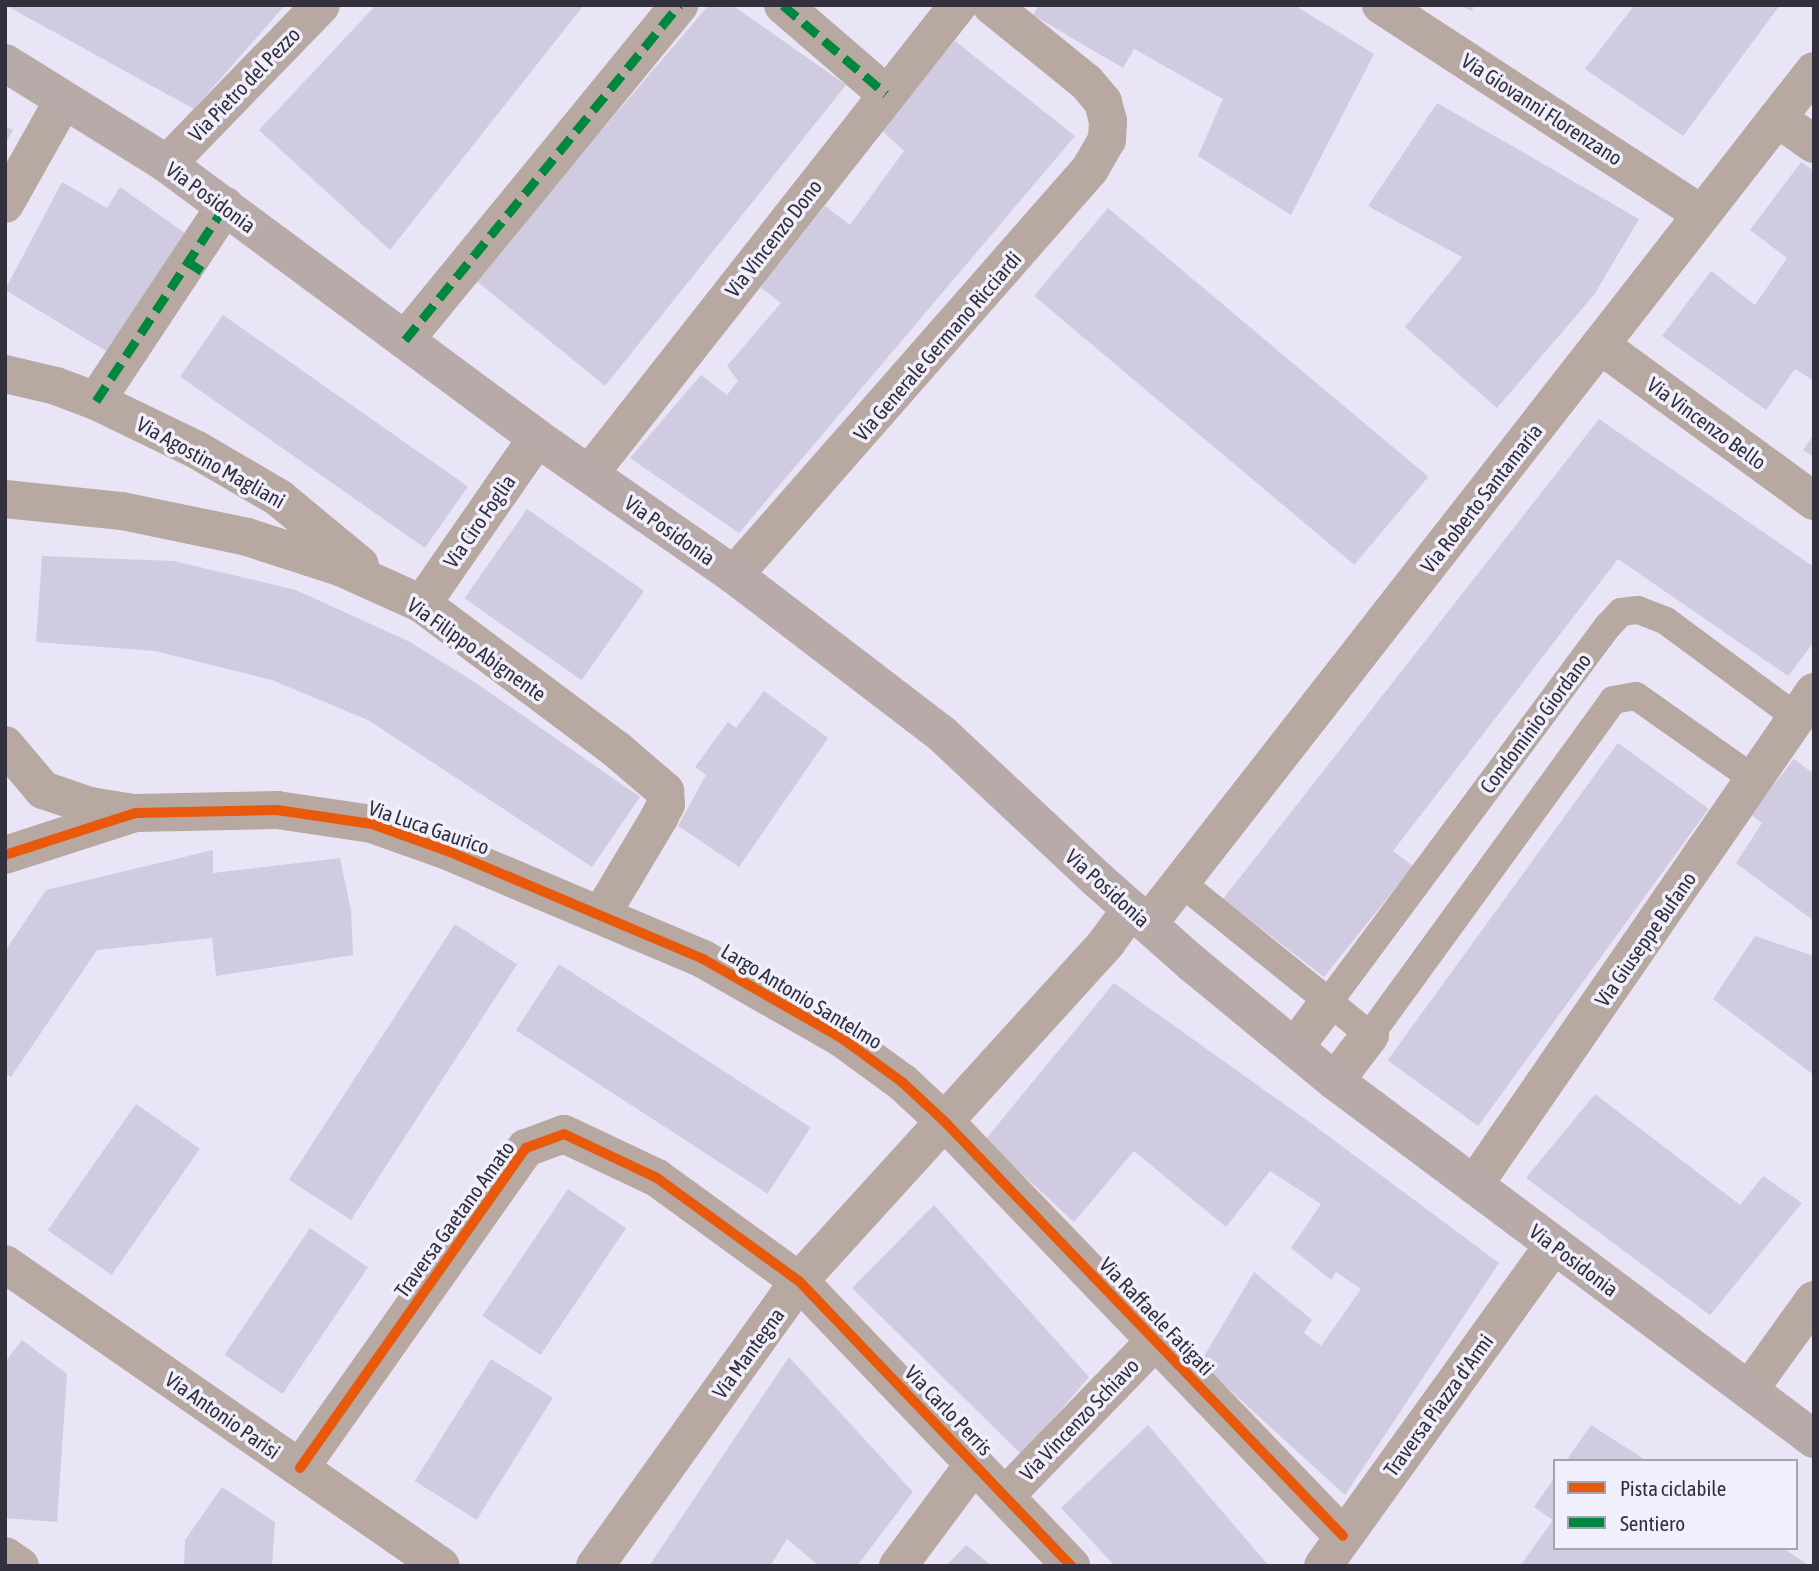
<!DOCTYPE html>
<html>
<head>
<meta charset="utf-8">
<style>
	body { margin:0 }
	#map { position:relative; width:1819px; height:1571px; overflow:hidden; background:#e9e5f7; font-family:"Asap Condensed",sans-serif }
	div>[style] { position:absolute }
	.building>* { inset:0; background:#d0cbe0; transform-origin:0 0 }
	.lane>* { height:28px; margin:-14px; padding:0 14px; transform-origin:14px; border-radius:14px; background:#b7a8a1 }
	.street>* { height:38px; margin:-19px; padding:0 19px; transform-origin:19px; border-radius:19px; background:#b7a8a1 }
	.primary>* { height:38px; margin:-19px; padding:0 19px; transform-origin:19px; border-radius:19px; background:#b7aaa8 }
	.quiet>* { height:9px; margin-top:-4.5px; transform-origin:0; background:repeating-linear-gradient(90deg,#00873e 0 18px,transparent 0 27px) }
	.cycleway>* { height:10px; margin:-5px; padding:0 5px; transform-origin:5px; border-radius:5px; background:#e8590c }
	span { translate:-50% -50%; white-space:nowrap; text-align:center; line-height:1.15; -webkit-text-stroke:7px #f1effc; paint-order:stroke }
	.street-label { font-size:21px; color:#33303d }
	.frame { position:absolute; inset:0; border:7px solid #33303d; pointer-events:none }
	.legend { position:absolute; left:1553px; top:1459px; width:245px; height:91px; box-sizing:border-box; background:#f1effc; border:2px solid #a5a3b0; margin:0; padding:9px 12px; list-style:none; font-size:21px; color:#33303d }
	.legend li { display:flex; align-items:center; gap:14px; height:35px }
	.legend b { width:35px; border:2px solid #a5a3b0 }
</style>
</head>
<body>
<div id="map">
	<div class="building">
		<i style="clip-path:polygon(5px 5px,285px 5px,194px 109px)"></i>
		<i style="clip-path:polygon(376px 5px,584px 5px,390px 250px,259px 130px)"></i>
		<i style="clip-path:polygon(709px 5px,732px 5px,846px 85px,605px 386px,474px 279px)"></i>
		<i style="clip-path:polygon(1039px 5px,1294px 5px,1374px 54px,1291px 215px,1198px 156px,1223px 99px,1134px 49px,1123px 68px,1033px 15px)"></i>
		<i style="clip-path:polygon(1459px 5px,1474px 5px,1472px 11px)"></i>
		<i style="clip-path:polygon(1630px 5px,1780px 5px,1683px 136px,1585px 69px,1633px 7px)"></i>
		<i style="clip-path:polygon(955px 41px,1075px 136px,739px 533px,630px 458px,701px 375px,727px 395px,738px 381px,727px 366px,781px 303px,760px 287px,825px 206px,850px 225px,904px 151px,878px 127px)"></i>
		<i style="clip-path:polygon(1437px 103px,1639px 219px,1594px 295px,1497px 408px,1405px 327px,1462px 257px,1368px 206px)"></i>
		<i style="clip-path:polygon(5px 126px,13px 130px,5px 145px)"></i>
		<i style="clip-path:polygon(1801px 162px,1814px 171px,1814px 381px,1795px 369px,1766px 410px,1662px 336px,1711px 271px,1755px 305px,1787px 258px,1750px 230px)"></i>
		<i style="clip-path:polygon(62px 182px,107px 208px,120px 187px,189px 236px,111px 354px,5px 290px)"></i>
		<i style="left:1108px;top:208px;width:418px;height:115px;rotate:40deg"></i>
		<i style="left:223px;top:315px;width:299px;height:75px;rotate:35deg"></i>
		<i style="clip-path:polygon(1599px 419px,1814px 567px,1814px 642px,1788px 676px,1618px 559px,1393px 851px,1413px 866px,1324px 977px,1223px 899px)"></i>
		<i style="clip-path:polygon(1814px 434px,1814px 457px,1803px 450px)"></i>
		<i style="left:527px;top:509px;width:143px;height:109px;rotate:35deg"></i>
		<i style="clip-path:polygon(42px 556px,174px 561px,296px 590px,410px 642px,476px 683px,640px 797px,592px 867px,368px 720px,272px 680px,155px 651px,36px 642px)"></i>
		<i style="clip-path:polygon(764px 691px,828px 738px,739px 867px,678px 826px,706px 775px,695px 767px,728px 722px,736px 728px)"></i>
		<i style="left:1618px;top:743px;width:112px;height:392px;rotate:36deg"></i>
		<i style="clip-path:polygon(1794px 759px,1811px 772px,1814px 768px,1814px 921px,1736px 863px,1762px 823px,1751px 814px)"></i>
		<i style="clip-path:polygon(213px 850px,213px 873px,340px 858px,351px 910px,353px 955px,216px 976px,212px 938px,97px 950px,11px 1077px,5px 1073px,5px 951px,46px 890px)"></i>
		<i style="left:455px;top:924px;width:74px;height:305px;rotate:33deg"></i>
		<i style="clip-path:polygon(1755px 936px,1814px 956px,1814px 1075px,1713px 999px)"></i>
		<i style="left:559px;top:964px;width:300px;height:79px;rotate:33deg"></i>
		<i style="clip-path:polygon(1114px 983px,1308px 1121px,1499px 1263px,1345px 1495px,1200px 1363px,1254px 1272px,1312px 1320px,1304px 1333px,1321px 1346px,1361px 1289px,1336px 1272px,1331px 1280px,1291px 1248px,1321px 1204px,1270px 1171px,1226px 1227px,1134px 1151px,1074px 1222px,985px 1140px)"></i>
		<i style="clip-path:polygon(1595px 1094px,1740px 1205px,1763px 1176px,1802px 1203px,1710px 1315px,1526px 1178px)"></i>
		<i style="left:136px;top:1104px;width:78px;height:154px;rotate:35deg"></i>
		<i style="left:568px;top:1189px;width:70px;height:153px;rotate:34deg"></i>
		<i style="clip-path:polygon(934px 1205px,1089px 1377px,1022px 1455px,852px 1288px)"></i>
		<i style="left:310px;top:1228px;width:70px;height:153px;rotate:34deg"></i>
		<i style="clip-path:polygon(22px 1340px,67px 1374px,57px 1522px,5px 1518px,5px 1362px)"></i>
		<i style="clip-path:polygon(789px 1357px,913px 1492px,857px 1566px,819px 1566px,787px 1539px,770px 1566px,649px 1566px)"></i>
		<i style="left:491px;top:1359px;width:73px;height:144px;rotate:32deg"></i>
		<i style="clip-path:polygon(1148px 1425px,1269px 1566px,1115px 1566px,1061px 1508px)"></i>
		<i style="clip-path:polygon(1591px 1425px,1647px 1461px,1566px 1461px)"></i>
		<i style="clip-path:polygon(1555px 1477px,1555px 1548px,1783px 1548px,1810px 1566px,1520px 1566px,1553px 1520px,1534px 1507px)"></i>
		<i style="clip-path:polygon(222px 1487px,275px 1522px,272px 1566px,184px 1566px,185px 1540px)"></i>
		<i style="clip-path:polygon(966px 1545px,992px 1566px,946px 1566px)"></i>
	</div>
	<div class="lane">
		<i style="left:1179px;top:881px;width:245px;rotate:38.9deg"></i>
		<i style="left:1370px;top:1035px;width:414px;rotate:-54deg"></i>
		<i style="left:1613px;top:700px;width:23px;rotate:-10deg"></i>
		<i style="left:1636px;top:696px;width:146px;rotate:35.2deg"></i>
		<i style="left:1327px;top:1004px;width:471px;rotate:-53.4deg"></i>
		<i style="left:1608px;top:626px;width:19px;rotate:-47deg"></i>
		<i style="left:1621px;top:612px;width:17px;rotate:-7deg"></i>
		<i style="left:1638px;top:610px;width:30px;rotate:21deg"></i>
		<i style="left:1666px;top:621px;width:162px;rotate:36.4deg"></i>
	</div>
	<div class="street">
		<i style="left:783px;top:5px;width:136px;rotate:40.8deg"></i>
		<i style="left:1381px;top:5px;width:383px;rotate:33.1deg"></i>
		<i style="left:1777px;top:118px;width:45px;rotate:35.1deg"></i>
		<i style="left:167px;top:164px;width:221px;rotate:-45.9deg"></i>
		<i style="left:5px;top:204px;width:118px;rotate:-60.6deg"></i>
		<i style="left:405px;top:340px;width:433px;rotate:-50.7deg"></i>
		<i style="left:1600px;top:345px;width:265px;rotate:36.1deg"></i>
		<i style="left:5px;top:374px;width:52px;rotate:13.2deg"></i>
		<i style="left:56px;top:386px;width:43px;rotate:20.6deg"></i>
		<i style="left:96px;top:401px;width:112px;rotate:25.9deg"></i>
		<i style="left:197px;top:450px;width:95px;rotate:30.3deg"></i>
		<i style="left:279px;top:498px;width:105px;rotate:39.6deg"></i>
		<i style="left:96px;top:401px;width:234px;rotate:-56.5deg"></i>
		<i style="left:590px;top:473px;width:595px;rotate:-51.82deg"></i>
		<i style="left:5px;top:499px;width:118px;rotate:5.9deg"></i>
		<i style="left:122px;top:511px;width:128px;rotate:11.7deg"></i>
		<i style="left:247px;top:537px;width:98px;rotate:17.9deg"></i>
		<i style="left:340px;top:567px;width:90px;rotate:24.3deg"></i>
		<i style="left:422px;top:604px;width:242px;rotate:36.8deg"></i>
		<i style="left:616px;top:749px;width:65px;rotate:40.6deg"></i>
		<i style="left:665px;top:791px;width:13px;rotate:86deg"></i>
		<i style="left:666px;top:804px;width:16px;rotate:117deg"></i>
		<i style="left:659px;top:818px;width:113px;rotate:120.9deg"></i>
		<i style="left:734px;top:575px;width:540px;rotate:-48.75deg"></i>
		<i style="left:1090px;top:169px;width:34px;rotate:-60deg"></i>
		<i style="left:1107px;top:140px;width:19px;rotate:-87deg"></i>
		<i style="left:1108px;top:121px;width:20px;rotate:-105deg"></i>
		<i style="left:1103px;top:102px;width:26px;rotate:-130deg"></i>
		<i style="left:1086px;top:82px;width:122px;rotate:-141deg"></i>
		<i style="left:422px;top:604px;width:202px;rotate:-55.3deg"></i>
		<i style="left:5px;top:745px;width:59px;rotate:49.8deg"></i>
		<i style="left:43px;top:790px;width:50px;rotate:18.8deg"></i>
		<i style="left:90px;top:806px;width:44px;rotate:9.2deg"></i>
		<i style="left:5px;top:855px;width:137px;rotate:-17.9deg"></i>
		<i style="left:135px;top:813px;width:142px;rotate:-1.2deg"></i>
		<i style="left:277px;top:810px;width:96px;rotate:8.4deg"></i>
		<i style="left:372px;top:824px;width:83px;rotate:19.7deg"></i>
		<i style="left:450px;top:852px;width:275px;rotate:22.9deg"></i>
		<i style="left:703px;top:959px;width:158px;rotate:29.7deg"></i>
		<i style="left:840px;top:1037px;width:77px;rotate:36deg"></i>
		<i style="left:902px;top:1082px;width:59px;rotate:42.9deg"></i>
		<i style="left:945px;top:1122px;width:574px;rotate:46.13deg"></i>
		<i style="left:1148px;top:924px;width:1082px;rotate:-52.02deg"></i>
		<i style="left:1295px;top:1047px;width:54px;rotate:-53.3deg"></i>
		<i style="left:1335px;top:1081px;width:58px;rotate:-52.7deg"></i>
		<i style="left:1474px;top:1185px;width:599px;rotate:-55.41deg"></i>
		<i style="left:5px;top:1264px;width:530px;rotate:34.71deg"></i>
		<i style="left:1749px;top:1390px;width:111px;rotate:-54.2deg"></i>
		<i style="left:300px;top:1468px;width:392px;rotate:-54.8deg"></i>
		<i style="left:526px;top:1148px;width:40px;rotate:-20.2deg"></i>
		<i style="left:564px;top:1134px;width:103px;rotate:25.3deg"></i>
		<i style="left:657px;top:1178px;width:175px;rotate:36deg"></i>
		<i style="left:799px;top:1281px;width:394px;rotate:46.3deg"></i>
		<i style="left:1005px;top:1496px;width:214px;rotate:-45.9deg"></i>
		<i style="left:5px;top:1556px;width:18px;rotate:34deg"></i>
		<i style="left:595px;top:1566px;width:350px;rotate:-54.4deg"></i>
		<i style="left:799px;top:1281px;width:458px;rotate:-47.7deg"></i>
		<i style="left:1107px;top:942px;width:41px;rotate:-54deg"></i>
		<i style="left:898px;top:1566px;width:127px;rotate:-53.3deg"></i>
		<i style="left:1323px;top:1566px;width:395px;rotate:-54.3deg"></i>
	</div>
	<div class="primary">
		<i style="left:5px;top:63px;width:191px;rotate:31.9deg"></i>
		<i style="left:167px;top:164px;width:460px;rotate:36.5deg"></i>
		<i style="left:537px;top:438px;width:240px;rotate:34.8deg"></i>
		<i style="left:734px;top:575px;width:263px;rotate:37.4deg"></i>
		<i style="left:943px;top:735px;width:212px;rotate:43.1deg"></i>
		<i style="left:1098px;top:880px;width:127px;rotate:41.5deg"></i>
		<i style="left:1193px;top:964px;width:184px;rotate:39.5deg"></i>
		<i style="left:1335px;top:1081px;width:598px;rotate:36.77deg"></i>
	</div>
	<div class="quiet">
		<i style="left:783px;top:5px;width:136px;rotate:40.8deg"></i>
		<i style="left:187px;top:261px;width:18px;rotate:34deg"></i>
		<i style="left:405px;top:340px;width:433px;rotate:-50.7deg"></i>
		<i style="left:96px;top:401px;width:234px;rotate:-56.5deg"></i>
	</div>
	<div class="cycleway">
		<i style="left:5px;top:855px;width:137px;rotate:-17.9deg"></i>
		<i style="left:135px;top:813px;width:142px;rotate:-1.2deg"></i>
		<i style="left:277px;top:810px;width:96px;rotate:8.4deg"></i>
		<i style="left:372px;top:824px;width:83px;rotate:19.7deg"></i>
		<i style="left:450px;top:852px;width:275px;rotate:22.9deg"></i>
		<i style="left:703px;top:959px;width:158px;rotate:29.7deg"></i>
		<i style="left:840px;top:1037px;width:77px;rotate:36deg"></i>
		<i style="left:902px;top:1082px;width:59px;rotate:42.9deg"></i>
		<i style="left:945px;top:1122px;width:574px;rotate:46.13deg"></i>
		<i style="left:300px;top:1468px;width:392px;rotate:-54.8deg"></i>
		<i style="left:526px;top:1148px;width:40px;rotate:-20.2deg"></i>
		<i style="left:564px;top:1134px;width:103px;rotate:25.3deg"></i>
		<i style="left:657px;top:1178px;width:175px;rotate:36deg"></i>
		<i style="left:799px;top:1281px;width:394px;rotate:46.3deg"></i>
	</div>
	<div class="street-label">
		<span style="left:244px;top:84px;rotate:-46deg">Via Pietro del Pezzo</span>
		<span style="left:1542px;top:109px;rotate:33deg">Via Giovanni Florenzano</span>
		<span style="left:211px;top:197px;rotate:36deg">Via Posidonia</span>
		<span style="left:773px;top:238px;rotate:-52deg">Via Vincenzo Dono</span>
		<span style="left:937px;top:346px;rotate:-49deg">Via Generale Germano Ricciardi</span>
		<span style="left:1707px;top:423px;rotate:36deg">Via Vincenzo Bello</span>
		<span style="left:211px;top:462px;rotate:29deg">Via Agostino Magliani</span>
		<span style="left:1481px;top:498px;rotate:-52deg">Via Roberto Santamaria</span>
		<span style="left:479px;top:521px;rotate:-55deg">Via Ciro Foglia</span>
		<span style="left:670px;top:530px;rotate:35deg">Via Posidonia</span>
		<span style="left:477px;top:649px;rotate:35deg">Via Filippo Abignente</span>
		<span style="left:1535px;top:723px;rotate:-53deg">Condominio Giordano</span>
		<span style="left:429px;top:827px;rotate:19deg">Via Luca Gaurico</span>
		<span style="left:1108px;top:888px;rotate:42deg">Via Posidonia</span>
		<span style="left:1645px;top:939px;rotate:-55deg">Via Giuseppe Bufano</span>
		<span style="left:802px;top:996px;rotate:31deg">Largo Antonio Santelmo</span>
		<span style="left:454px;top:1219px;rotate:-54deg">Traversa Gaetano Amato</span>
		<span style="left:1574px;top:1260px;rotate:37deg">Via Posidonia</span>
		<span style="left:1157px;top:1316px;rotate:46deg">Via Raffaele Fatigati</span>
		<span style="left:748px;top:1353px;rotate:-54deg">Via Mantegna</span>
		<span style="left:1438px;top:1405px;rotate:-54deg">Traversa Piazza d'Armi</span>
		<span style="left:949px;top:1410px;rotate:46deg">Via Carlo Perris</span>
		<span style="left:223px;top:1415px;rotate:35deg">Via Antonio Parisi</span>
		<span style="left:1079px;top:1419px;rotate:-46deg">Via Vincenzo Schiavo</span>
	</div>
	<div class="frame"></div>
	<ul class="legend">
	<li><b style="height:9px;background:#e8590c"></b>Pista ciclabile</li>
	<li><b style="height:9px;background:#00873e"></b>Sentiero</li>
	</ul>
</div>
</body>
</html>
